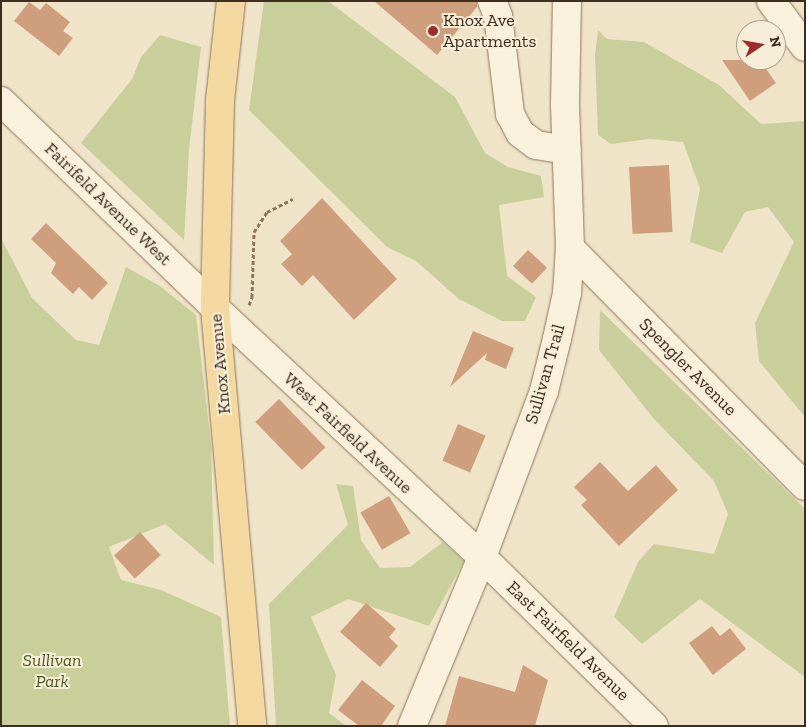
<!DOCTYPE html>
<html>
<head>
<meta charset="utf-8">
<style>
	body { margin:0 }
	#map { position:relative; width:806px; height:727px; overflow:hidden; background:#f0e4c8; font-family:"Zilla Slab",serif }
	div>[style] { position:absolute }
	.green>* { inset:0; background:#c9cf9b }
	.building>* { inset:0; background:#cf9f7d; transform-origin:0 0 }
	.path>* { height:3px; margin-top:-1.5px; transform-origin:0; background:repeating-linear-gradient(90deg,#8d765c 0 4px,transparent 0 6.5px) }
	.roads { filter:drop-shadow(0 0 1px #8d765c) drop-shadow(0 0 1px #8d765c) }
	.minor>* { height:28px; margin:-14px; padding:0 14px; transform-origin:14px; border-radius:14px; background:#faf1dc }
	.major>* { height:28px; margin:-14px; padding:0 14px; transform-origin:14px; border-radius:14px; background:#f3d9a0 }
	.dots>* { width:14px; height:14px; translate:-50% -50%; box-sizing:border-box; border:2px solid #f7eed8; border-radius:50% }
	span { translate:-50% -50%; white-space:nowrap; text-align:center; line-height:1.15; -webkit-text-stroke:4px #f7eed8; paint-order:stroke }
	.poi-label { font-size:18px; color:#3d2e20 }
	.left { translate:0 -50%; text-align:left }
	.street-label { font-size:18px; color:#3d2e20 }
	.park-label { font-size:18px; color:#4d5a26; font-style:italic }
	.frame { position:absolute; inset:0; border:2px solid #3d2e20; pointer-events:none }
	.north { position:absolute; left:736px; top:20px; width:50px; height:50px; box-sizing:border-box; background:#f7eed8; border:1px solid #ada18e; border-radius:50%; rotate:78deg; font-size:14px; font-weight:700; line-height:20px; text-align:center; color:#3d2e20 }
	.north::after { content:''; display:block; margin:auto; width:18px; height:22px; background:#9e2a2b; clip-path:polygon(50% 0,100% 100%,50% 72%,0 100%) }
</style>
</head>
<body>
<div id="map">
	<div class="green">
		<i style="clip-path:polygon(264px 1px,328px 1px,455px 97px,485px 153px,508px 167px,541px 176px,544px 197px,499px 205px,507px 276px,536px 297px,525px 321px,502px 321px,459px 299px,416px 261px,387px 247px,249px 110px)"></i>
		<i style="clip-path:polygon(598px 30px,607px 39px,644px 42px,719px 85px,761px 124px,805px 121px,805px 417px,759px 361px,755px 323px,794px 242px,768px 207px,745px 212px,722px 253px,690px 242px,700px 188px,683px 142px,650px 139px,611px 144px,598px 135px,595px 55px)"></i>
		<i style="clip-path:polygon(160px 35px,201px 47px,189px 150px,184px 240px,81px 143px,132px 79px,141px 57px)"></i>
		<i style="clip-path:polygon(1px 238px,32px 298px,76px 340px,99px 345px,126px 267px,160px 286px,196px 315px,211px 444px,214px 565px,165px 524px,109px 547px,121px 580px,161px 590px,221px 617px,230px 726px,1px 726px)"></i>
		<i style="clip-path:polygon(600px 310px,805px 509px,805px 677px,700px 599px,642px 644px,614px 617px,638px 562px,654px 544px,714px 554px,728px 514px,714px 481px,654px 419px,599px 350px)"></i>
		<i style="clip-path:polygon(336px 484px,353px 486px,361px 540px,380px 568px,410px 567px,443px 542px,464px 561px,429px 626px,348px 599px,311px 617px,336px 675px,329px 713px,346px 726px,276px 726px,269px 604px,348px 525px)"></i>
	</div>
	<div class="building">
		<i style="clip-path:polygon(374px 1px,477px 1px,477px 7px,437px 55px)"></i>
		<i style="clip-path:polygon(29px 2px,40px 10px,46px 3px,70px 22px,63px 31px,73px 38px,59px 56px,14px 21px)"></i>
		<i style="clip-path:polygon(722px 60px,760px 60px,776px 83px,750px 101px)"></i>
		<i style="left:669px;top:165px;width:67px;height:40px;rotate:87deg"></i>
		<i style="clip-path:polygon(322px 198px,397px 279px,354px 320px,313px 275px,302px 286px,281px 264px,292px 254px,280px 241px)"></i>
		<i style="clip-path:polygon(46px 223px,108px 283px,92px 300px,79px 287px,73px 294px,51px 273px,56px 263px,31px 239px)"></i>
		<i style="left:528px;top:250px;width:26px;height:22px;rotate:43deg"></i>
		<i style="clip-path:polygon(473px 331px,514px 348px,506px 369px,485px 360px,487px 353px,450px 387px)"></i>
		<i style="left:279px;top:399px;width:67px;height:33px;rotate:46deg"></i>
		<i style="left:458px;top:424px;width:30px;height:40px;rotate:23deg"></i>
		<i style="clip-path:polygon(600px 462px,628px 491px,656px 465px,678px 490px,619px 546px,581px 505px,587px 500px,574px 487px)"></i>
		<i style="left:389px;top:496px;width:43px;height:33px;rotate:60deg"></i>
		<i style="left:140px;top:532px;width:31px;height:35px;rotate:48deg"></i>
		<i style="clip-path:polygon(366px 603px,396px 629px,389px 637px,398px 646px,380px 667px,340px 632px)"></i>
		<i style="clip-path:polygon(712px 626px,720px 636px,730px 628px,746px 649px,713px 675px,689px 643px)"></i>
		<i style="clip-path:polygon(523px 665px,548px 680px,535px 726px,445px 726px,459px 676px,515px 692px)"></i>
		<i style="clip-path:polygon(362px 680px,395px 706px,381px 726px,359px 726px,338px 710px)"></i>
	</div>
	<div class="path">
		<i style="left:249px;top:305px;width:9px;rotate:-69deg"></i>
		<i style="left:252px;top:297px;width:65px;rotate:-88.2deg"></i>
		<i style="left:254px;top:232px;width:24px;rotate:-57deg"></i>
		<i style="left:267px;top:212px;width:29px;rotate:-27deg"></i>
	</div>
	<div class="roads">
		<div class="minor">
			<i style="left:492px;top:1px;width:16px;rotate:68deg"></i>
			<i style="left:498px;top:16px;width:99px;rotate:83deg"></i>
			<i style="left:510px;top:114px;width:21px;rotate:62deg"></i>
			<i style="left:520px;top:133px;width:20px;rotate:37deg"></i>
			<i style="left:536px;top:145px;width:31px;rotate:9deg"></i>
			<i style="left:771px;top:1px;width:57px;rotate:53.5deg"></i>
			<i style="left:1px;top:101px;width:298px;rotate:44deg"></i>
			<i style="left:215px;top:308px;width:365px;rotate:43deg"></i>
			<i style="left:482px;top:557px;width:241px;rotate:44.5deg"></i>
			<i style="left:570px;top:248px;width:334px;rotate:45.4deg"></i>
			<i style="left:412px;top:726px;width:183px;rotate:-67.5deg"></i>
			<i style="left:482px;top:557px;width:177px;rotate:-69.5deg"></i>
			<i style="left:544px;top:391px;width:54px;rotate:-76deg"></i>
			<i style="left:557px;top:339px;width:47px;rotate:-77.7deg"></i>
			<i style="left:567px;top:293px;width:45px;rotate:-86.2deg"></i>
			<i style="left:570px;top:248px;width:144px;rotate:-92deg"></i>
			<i style="left:565px;top:104px;width:103px;rotate:-88.9deg"></i>
		</div>
		<div class="major">
			<i style="left:231px;top:1px;width:100px;rotate:96.3deg"></i>
			<i style="left:220px;top:100px;width:208px;rotate:91.4deg"></i>
			<i style="left:215px;top:308px;width:420px;rotate:84.9deg"></i>
		</div>
	</div>
	<div class="dots">
		<i style="left:433px;top:31px;background:#9e2a2b"></i>
	</div>
	<div class="poi-label">
		<span class="left" style="left:443px;top:31px">Knox Ave<br>Apartments</span>
	</div>
	<div class="street-label">
		<span style="left:108px;top:204px;rotate:44deg">Fairifeld Avenue West</span>
		<span style="left:220px;top:364px;rotate:-95deg">Knox Avenue</span>
		<span style="left:688px;top:367px;rotate:45deg">Spengler Avenue</span>
		<span style="left:545px;top:374px;rotate:-74deg">Sullivan Trail</span>
		<span style="left:348px;top:433px;rotate:43deg">West Fairfield Avenue</span>
		<span style="left:568px;top:641px;rotate:44deg">East Fairfield Avenue</span>
	</div>
	<div class="park-label">
		<span style="left:52px;top:671px">Sullivan<br>Park</span>
	</div>
	<div class="frame"></div>
	<div class="north">N</div>
</div>
</body>
</html>
